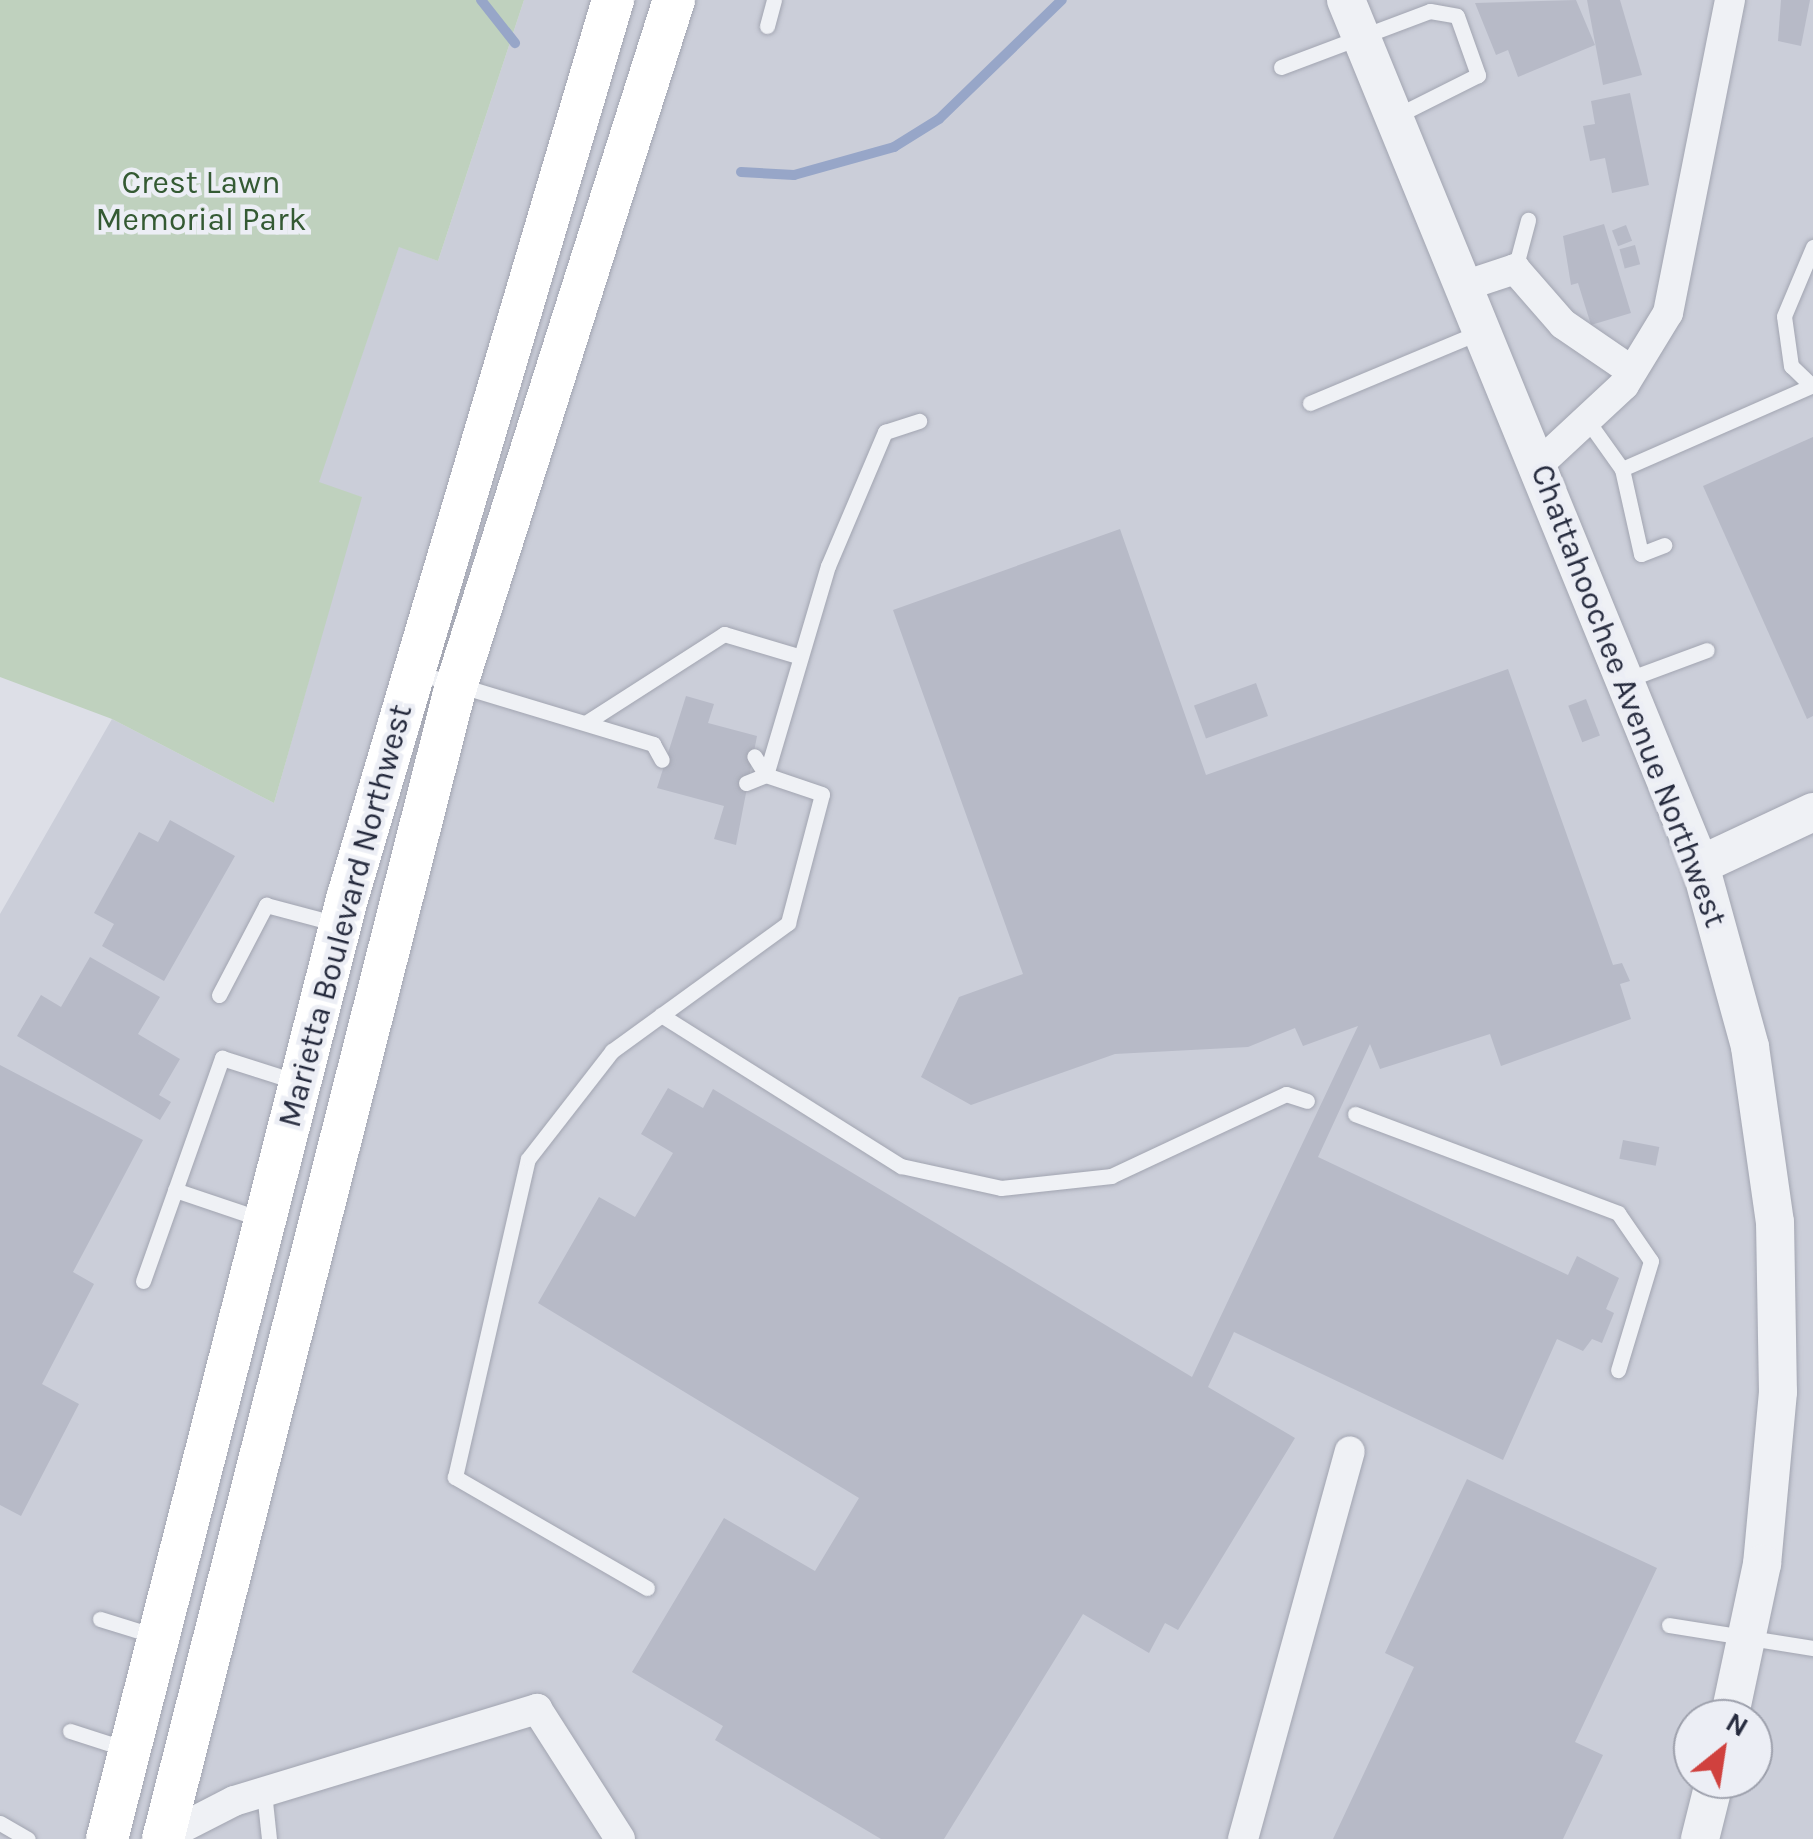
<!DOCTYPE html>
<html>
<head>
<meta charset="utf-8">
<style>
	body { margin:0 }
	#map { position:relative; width:1813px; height:1839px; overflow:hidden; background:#dddfe7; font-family:Karla,sans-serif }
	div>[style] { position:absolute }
	.built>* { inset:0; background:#cbced9 }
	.green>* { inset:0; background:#bfd1be }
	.stream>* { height:10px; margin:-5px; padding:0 5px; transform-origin:5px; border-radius:5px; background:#97a6c8 }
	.building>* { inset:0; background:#b7bac7; transform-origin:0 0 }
	.roads { filter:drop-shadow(0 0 2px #a2a5b1) drop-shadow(0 0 2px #a2a5b1) }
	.service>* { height:15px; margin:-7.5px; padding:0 7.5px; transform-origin:7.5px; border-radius:7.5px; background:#eff1f5 }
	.minor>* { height:30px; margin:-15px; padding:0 15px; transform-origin:15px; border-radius:15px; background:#eff1f5 }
	.tertiary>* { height:38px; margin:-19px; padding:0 19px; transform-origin:19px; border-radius:19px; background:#eff1f5 }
	.secondary>* { height:42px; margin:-21px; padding:0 21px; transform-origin:21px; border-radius:21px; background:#fff }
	span { translate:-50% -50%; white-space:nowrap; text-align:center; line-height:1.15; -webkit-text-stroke:9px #eceef5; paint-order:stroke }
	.park-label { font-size:32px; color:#345a33 }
	.street-label { font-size:32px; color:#262b3e }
	.north { position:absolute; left:1673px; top:1699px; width:100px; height:100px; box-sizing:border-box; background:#eceef5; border:2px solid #9da0ac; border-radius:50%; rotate:30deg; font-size:28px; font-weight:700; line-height:40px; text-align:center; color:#262b3e }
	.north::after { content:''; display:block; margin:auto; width:35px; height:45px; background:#d0413e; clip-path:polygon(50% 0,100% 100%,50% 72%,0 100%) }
</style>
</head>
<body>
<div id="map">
	<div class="built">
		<i style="clip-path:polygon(evenodd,524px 0,1813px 0,1813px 1839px,0 1839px,0 914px,112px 719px,274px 803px,361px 497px,318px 483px,399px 246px,438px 261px,524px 0,1693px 1719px,1753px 1719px,1753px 1779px,1693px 1779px,1693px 1719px)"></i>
	</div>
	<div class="green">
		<i style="clip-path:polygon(0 0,524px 0,438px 261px,399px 247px,319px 482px,362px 497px,274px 803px,112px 719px,0 677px)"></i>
	</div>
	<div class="stream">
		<i style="left:481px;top:0;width:55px;rotate:51.7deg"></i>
		<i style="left:741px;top:172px;width:53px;rotate:3.2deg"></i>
		<i style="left:794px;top:175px;width:104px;rotate:-15.6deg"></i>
		<i style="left:894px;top:147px;width:53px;rotate:-31.9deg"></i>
		<i style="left:939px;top:119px;width:171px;rotate:-44.1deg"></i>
	</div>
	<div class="building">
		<i style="clip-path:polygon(1576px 0,1595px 45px,1518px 77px,1508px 50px,1496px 55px,1475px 3px)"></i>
		<i style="clip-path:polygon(1587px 0,1620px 0,1642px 75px,1603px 85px)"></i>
		<i style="clip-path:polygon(1781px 0,1810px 0,1801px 46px,1778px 41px)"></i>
		<i style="clip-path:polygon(1630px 93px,1649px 185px,1612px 193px,1605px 158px,1590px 161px,1583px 126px,1595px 124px,1591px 101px)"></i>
		<i style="clip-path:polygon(1604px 224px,1631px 313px,1591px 325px,1578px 283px,1571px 285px,1563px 236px)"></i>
		<i style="left:1626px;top:225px;width:17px;height:15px;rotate:69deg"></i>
		<i style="left:1635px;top:245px;width:20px;height:16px;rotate:75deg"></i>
		<i style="clip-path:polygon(1813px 437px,1813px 716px,1807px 719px,1703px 486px)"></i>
		<i style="clip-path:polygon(1120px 529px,1206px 775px,1508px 669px,1613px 965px,1622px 963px,1630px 981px,1620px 984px,1631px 1019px,1501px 1066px,1490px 1034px,1380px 1069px,1370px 1044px,1318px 1157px,1568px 1275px,1577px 1256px,1619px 1278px,1606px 1309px,1614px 1313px,1602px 1343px,1592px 1339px,1583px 1351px,1557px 1339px,1503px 1460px,1234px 1332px,1208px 1387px,1295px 1438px,1178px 1630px,1165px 1623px,1149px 1653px,1083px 1614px,944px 1839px,881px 1839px,715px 1740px,723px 1726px,632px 1672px,724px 1518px,815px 1571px,859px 1498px,538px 1303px,599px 1197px,635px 1217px,673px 1153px,641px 1134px,668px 1088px,703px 1108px,713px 1089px,1192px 1377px,1358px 1026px,1303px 1046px,1295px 1028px,1248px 1047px,1115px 1054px,971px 1105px,921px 1077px,959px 997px,1023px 974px,893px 610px)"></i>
		<i style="left:1256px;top:683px;width:35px;height:66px;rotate:70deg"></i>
		<i style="clip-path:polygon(686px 696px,714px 704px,708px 723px,757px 736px,736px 845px,714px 839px,724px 806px,657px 788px)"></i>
		<i style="left:1586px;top:699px;width:39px;height:19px;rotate:69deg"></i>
		<i style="clip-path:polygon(170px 820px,235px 856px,164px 981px,102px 946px,114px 924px,94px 913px,139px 832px,158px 842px)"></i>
		<i style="clip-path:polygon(90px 957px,160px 997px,138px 1034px,180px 1059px,159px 1095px,171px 1102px,160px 1120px,17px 1036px,41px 995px,61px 1007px)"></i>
		<i style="clip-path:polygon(0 1065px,143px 1140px,73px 1272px,94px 1284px,42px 1384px,79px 1404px,21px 1516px,0 1505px)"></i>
		<i style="left:1623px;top:1140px;width:37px;height:19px;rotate:11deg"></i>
		<i style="clip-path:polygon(1467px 1479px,1657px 1568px,1575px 1742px,1603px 1755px,1563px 1839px,1333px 1839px,1414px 1667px,1385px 1653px)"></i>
	</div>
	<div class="roads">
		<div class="service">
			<i style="left:767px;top:26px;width:27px;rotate:-75deg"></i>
			<i style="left:1281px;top:67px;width:159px;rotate:-20.6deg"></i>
			<i style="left:1430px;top:11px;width:27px;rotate:10deg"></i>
			<i style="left:1457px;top:16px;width:63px;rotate:70.4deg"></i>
			<i style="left:1478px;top:75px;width:92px;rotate:153.4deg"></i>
			<i style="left:1515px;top:269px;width:51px;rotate:-75.1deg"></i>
			<i style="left:1812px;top:386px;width:29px;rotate:-136deg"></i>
			<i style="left:1791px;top:366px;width:50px;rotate:-98deg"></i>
			<i style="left:1784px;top:316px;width:75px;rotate:-67.2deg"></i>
			<i style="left:1310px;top:403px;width:186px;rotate:-22.7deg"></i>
			<i style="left:1587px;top:420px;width:60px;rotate:54.5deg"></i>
			<i style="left:1622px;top:469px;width:209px;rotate:-23.7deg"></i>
			<i style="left:1622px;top:469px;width:87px;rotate:77.4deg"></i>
			<i style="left:1641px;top:554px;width:25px;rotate:-21deg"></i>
			<i style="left:415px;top:672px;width:249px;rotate:16.8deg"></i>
			<i style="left:653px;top:744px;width:18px;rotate:61deg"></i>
			<i style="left:1626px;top:680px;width:86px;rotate:-20.3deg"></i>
			<i style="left:587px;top:722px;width:163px;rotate:-32.7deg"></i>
			<i style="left:724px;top:634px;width:77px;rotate:16.6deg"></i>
			<i style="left:766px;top:775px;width:218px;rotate:-73.5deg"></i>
			<i style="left:828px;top:566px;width:146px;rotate:-67deg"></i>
			<i style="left:885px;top:432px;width:36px;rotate:-18deg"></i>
			<i style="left:746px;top:783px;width:22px;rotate:-22deg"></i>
			<i style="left:219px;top:995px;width:102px;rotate:-62.4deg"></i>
			<i style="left:266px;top:905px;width:74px;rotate:14.8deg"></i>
			<i style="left:661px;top:1015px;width:284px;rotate:32.2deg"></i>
			<i style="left:901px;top:1166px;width:102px;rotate:12.4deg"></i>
			<i style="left:1001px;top:1188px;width:111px;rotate:-6.2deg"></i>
			<i style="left:1111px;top:1176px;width:193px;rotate:-25.1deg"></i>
			<i style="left:1286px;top:1094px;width:22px;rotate:18deg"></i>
			<i style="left:1355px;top:1114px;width:281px;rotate:20.6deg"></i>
			<i style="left:1618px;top:1213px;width:58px;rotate:55.5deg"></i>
			<i style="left:1651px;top:1261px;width:114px;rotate:106.8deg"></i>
			<i style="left:175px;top:1190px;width:91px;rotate:18.6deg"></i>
			<i style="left:143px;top:1281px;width:237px;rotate:-70.5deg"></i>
			<i style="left:222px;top:1058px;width:79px;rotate:17.7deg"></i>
			<i style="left:647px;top:1588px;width:222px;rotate:-150deg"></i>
			<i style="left:455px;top:1477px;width:326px;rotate:-77.1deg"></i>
			<i style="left:528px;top:1159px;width:137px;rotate:-52.1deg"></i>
			<i style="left:612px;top:1051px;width:218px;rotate:-36deg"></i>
			<i style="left:788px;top:923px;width:133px;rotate:-75.2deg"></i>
			<i style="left:822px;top:794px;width:59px;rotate:-161.3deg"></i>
			<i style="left:766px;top:775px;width:22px;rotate:-122deg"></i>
			<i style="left:100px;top:1619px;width:58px;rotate:17.2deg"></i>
			<i style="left:1669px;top:1625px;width:146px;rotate:9.1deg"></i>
			<i style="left:70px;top:1731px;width:59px;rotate:17.8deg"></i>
			<i style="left:264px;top:1792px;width:47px;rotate:83.9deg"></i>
			<i style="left:0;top:1823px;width:32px;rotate:30deg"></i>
		</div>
		<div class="minor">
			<i style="left:1464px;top:286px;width:54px;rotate:-18.4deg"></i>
			<i style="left:1515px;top:269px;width:73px;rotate:48.9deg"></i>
			<i style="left:1563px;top:324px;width:83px;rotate:34.3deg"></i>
			<i style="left:1538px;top:465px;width:117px;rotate:-42.9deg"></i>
			<i style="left:1624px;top:385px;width:84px;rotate:-58.6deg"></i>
			<i style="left:1668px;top:313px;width:319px;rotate:-78.8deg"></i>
			<i style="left:160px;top:1839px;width:83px;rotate:-27.2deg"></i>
			<i style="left:234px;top:1801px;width:317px;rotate:-16.9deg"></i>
			<i style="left:537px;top:1709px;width:154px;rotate:57.4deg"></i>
			<i style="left:1243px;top:1839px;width:402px;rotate:-74.6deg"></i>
		</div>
		<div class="tertiary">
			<i style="left:1346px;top:0;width:935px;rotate:67.74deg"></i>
			<i style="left:1700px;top:865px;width:189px;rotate:74.6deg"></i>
			<i style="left:1750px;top:1047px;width:177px;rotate:81.9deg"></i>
			<i style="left:1775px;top:1222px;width:170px;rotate:89deg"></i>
			<i style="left:1778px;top:1392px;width:173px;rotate:95.3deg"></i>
			<i style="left:1762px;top:1564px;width:158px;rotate:102deg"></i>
			<i style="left:1700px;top:865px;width:125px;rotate:-25.1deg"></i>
			<i style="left:1700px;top:1839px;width:62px;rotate:-76deg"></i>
		</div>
		<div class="secondary">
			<i style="left:107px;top:1839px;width:970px;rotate:-75.68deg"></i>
			<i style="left:347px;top:899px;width:938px;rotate:-73.52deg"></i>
			<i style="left:163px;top:1839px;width:1182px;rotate:-75.75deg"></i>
			<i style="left:454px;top:693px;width:727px;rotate:-72.39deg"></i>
		</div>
	</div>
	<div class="park-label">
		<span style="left:201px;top:202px">Crest Lawn<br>Memorial Park</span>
	</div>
	<div class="street-label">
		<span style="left:1628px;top:696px;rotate:69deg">Chattahoochee Avenue Northwest</span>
		<span style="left:346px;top:916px;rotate:-75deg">Marietta Boulevard Northwest</span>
	</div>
	<div class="north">N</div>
</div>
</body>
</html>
